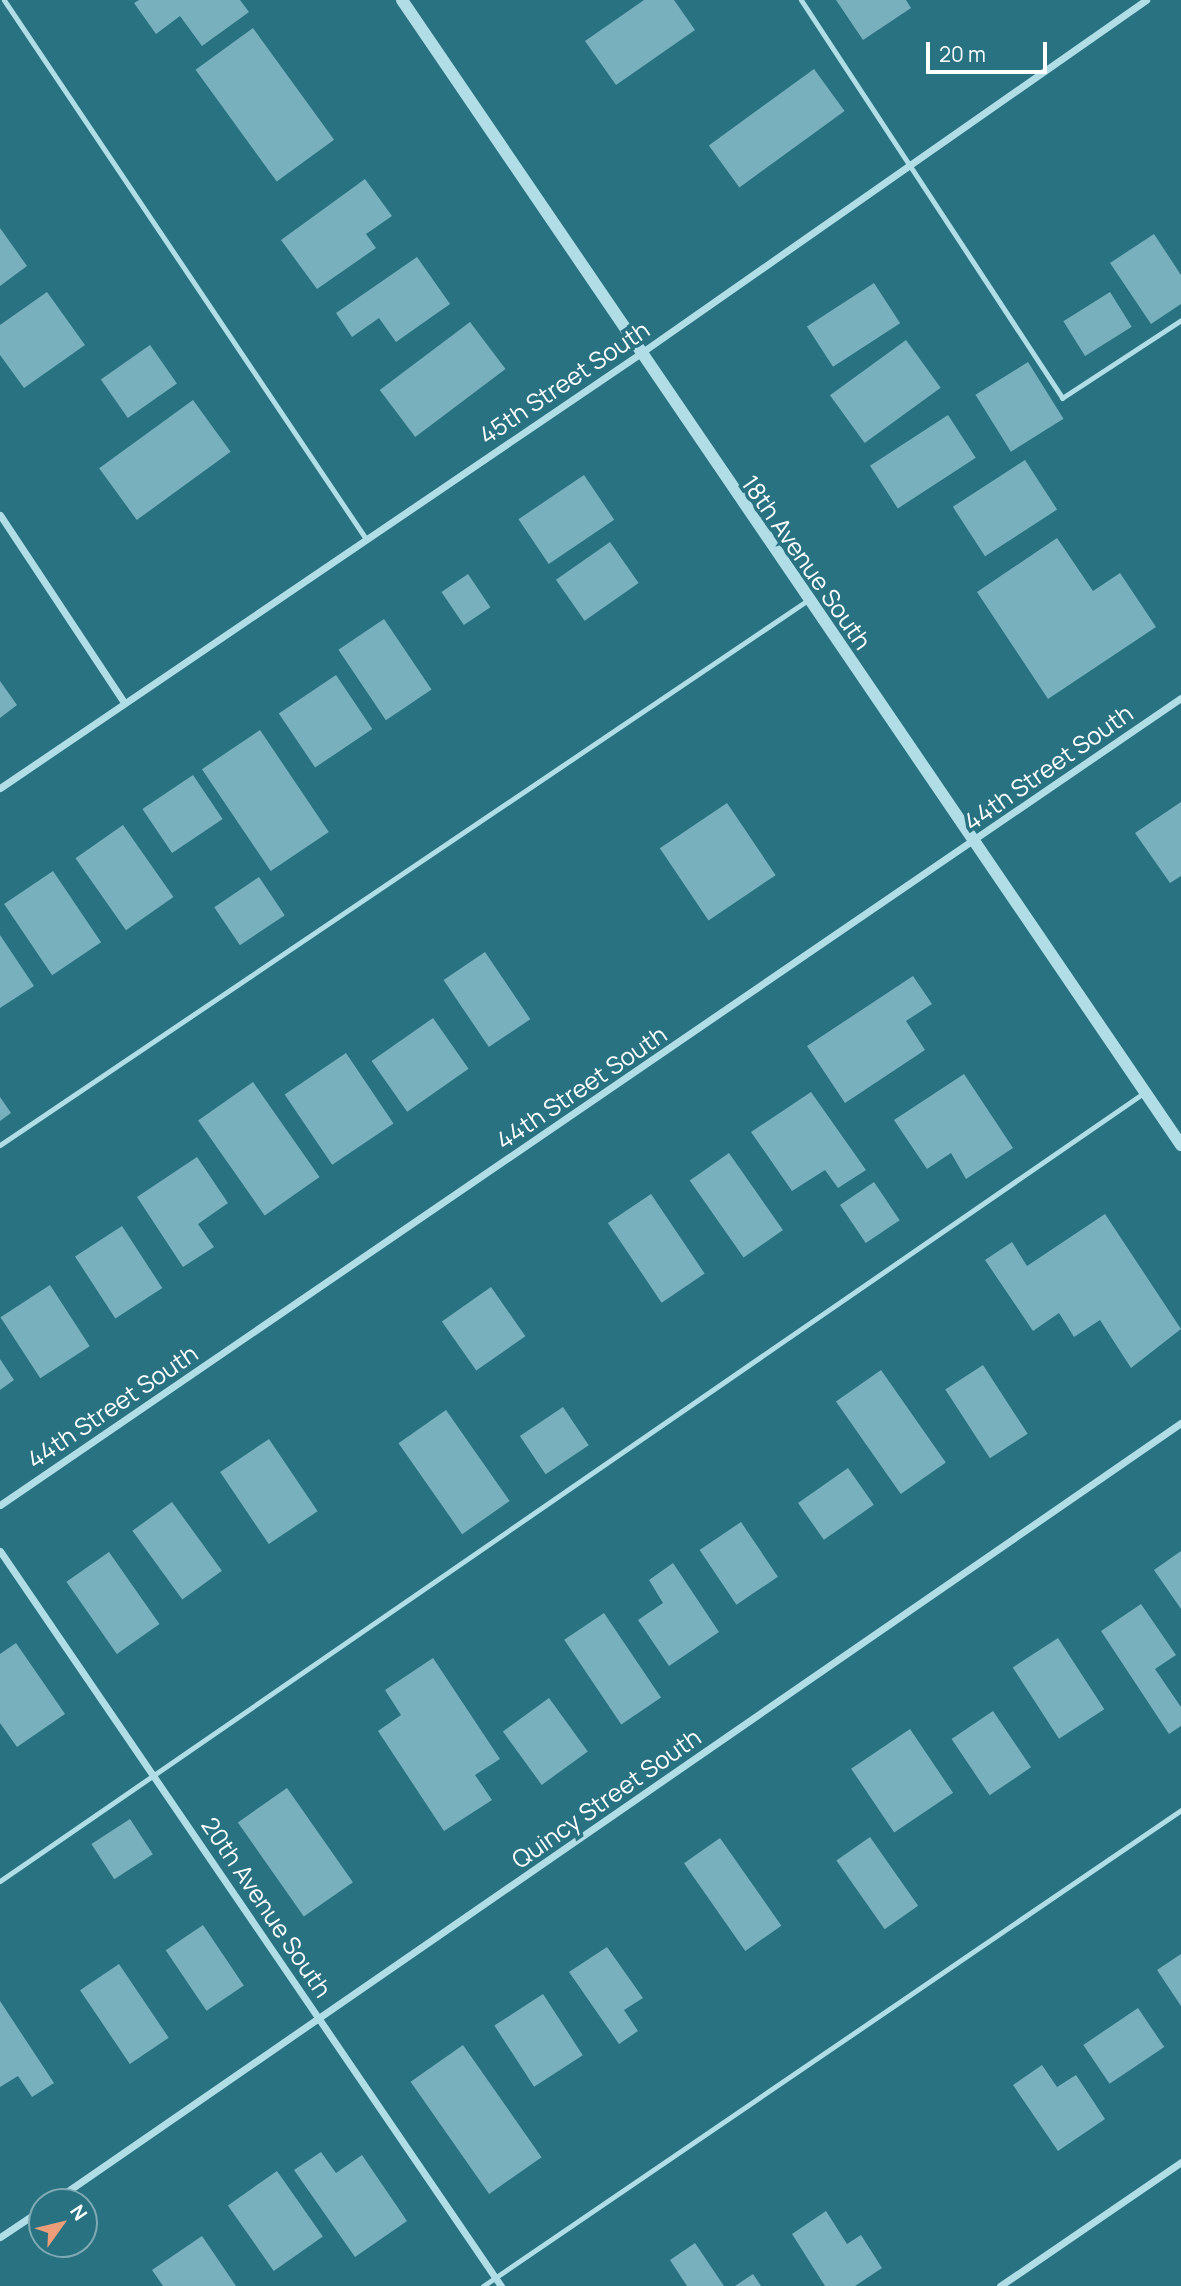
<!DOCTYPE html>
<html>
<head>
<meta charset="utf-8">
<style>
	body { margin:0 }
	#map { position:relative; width:1181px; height:2286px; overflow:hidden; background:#297282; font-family:Manrope,sans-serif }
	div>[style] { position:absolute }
	.building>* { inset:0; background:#78b1bd; transform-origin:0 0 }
	.service>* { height:5px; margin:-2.5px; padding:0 2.5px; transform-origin:2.5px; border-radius:2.5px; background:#b1dee6 }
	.minor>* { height:7px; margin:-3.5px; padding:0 3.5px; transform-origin:3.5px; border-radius:3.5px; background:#b1dee6 }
	.tertiary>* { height:12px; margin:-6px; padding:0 6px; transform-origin:6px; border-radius:6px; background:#b1dee6 }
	span { translate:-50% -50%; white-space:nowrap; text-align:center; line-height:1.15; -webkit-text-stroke:7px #297282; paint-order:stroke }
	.street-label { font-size:24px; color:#fff }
	.north { position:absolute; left:28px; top:2188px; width:70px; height:70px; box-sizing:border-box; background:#297282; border:2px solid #7faab4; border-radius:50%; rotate:56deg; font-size:19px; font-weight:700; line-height:28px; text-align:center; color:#fff }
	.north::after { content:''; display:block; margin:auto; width:24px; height:32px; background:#ed9e78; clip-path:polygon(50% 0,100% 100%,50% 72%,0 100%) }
	.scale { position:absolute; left:926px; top:42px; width:121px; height:32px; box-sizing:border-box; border:4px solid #fff; border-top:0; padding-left:9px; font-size:21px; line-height:24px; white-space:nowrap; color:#fff; -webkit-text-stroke:5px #297282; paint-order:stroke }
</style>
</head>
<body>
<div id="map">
	<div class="building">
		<i style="clip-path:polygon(139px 0,240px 0,249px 12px,202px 46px,180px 16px,156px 34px,134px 3px)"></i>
		<i style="clip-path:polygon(644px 0,674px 0,695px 30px,616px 85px,585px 41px)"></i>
		<i style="clip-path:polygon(836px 0,906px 0,911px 8px,863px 40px)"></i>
		<i style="left:253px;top:28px;width:138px;height:71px;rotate:54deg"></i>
		<i style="left:814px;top:69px;width:52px;height:130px;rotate:54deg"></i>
		<i style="clip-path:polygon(365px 179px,392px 216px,366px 234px,376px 248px,317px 289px,281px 240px)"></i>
		<i style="clip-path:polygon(0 228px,27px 266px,0 286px)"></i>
		<i style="clip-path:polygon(1154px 234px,1181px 275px,1181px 304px,1151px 324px,1110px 263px)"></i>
		<i style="clip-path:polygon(417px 257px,450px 304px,396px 342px,379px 318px,352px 337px,336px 313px)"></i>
		<i style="left:874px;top:283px;width:48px;height:80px;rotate:57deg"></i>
		<i style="clip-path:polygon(47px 292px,85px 345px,24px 388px,0 355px,0 325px)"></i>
		<i style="left:1110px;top:292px;width:41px;height:55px;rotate:58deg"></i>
		<i style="left:470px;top:322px;width:59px;height:113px;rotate:53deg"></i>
		<i style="left:906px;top:340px;width:59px;height:94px;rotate:54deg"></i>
		<i style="left:150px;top:345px;width:47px;height:60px;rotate:55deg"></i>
		<i style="left:1028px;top:362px;width:67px;height:62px;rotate:58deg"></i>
		<i style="left:193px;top:400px;width:64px;height:116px;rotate:54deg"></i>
		<i style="left:948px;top:415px;width:51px;height:93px;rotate:57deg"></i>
		<i style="left:1025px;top:460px;width:59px;height:86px;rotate:57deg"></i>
		<i style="left:584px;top:475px;width:54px;height:79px;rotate:56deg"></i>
		<i style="clip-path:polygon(1057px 538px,1093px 591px,1120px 573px,1156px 627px,1048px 699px,977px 592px)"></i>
		<i style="left:610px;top:542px;width:50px;height:66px;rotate:55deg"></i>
		<i style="left:468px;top:574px;width:40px;height:32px;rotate:56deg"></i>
		<i style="left:384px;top:619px;width:85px;height:55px;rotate:56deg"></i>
		<i style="left:336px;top:675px;width:65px;height:69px;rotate:56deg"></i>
		<i style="clip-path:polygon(0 681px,17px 705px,0 718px)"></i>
		<i style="left:260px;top:730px;width:123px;height:70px;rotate:56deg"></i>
		<i style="left:193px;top:775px;width:53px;height:61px;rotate:56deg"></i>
		<i style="clip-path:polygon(1181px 802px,1181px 876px,1170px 883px,1135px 833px)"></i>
		<i style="left:727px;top:803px;width:87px;height:81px;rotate:56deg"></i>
		<i style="left:123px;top:825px;width:88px;height:58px;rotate:55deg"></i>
		<i style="left:53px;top:871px;width:86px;height:59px;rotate:56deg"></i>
		<i style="left:259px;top:877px;width:46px;height:54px;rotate:56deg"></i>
		<i style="clip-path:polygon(0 935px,34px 986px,0 1008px)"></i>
		<i style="left:485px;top:952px;width:81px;height:50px;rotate:56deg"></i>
		<i style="clip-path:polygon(913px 976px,932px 1004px,906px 1021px,925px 1050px,845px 1103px,807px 1046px)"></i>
		<i style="left:433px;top:1018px;width:62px;height:75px;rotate:55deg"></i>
		<i style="left:346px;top:1053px;width:85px;height:74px;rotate:56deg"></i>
		<i style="clip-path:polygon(964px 1074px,1013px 1148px,966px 1179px,951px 1153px,927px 1169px,894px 1120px)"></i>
		<i style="left:253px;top:1082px;width:116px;height:67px;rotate:55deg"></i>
		<i style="clip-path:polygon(811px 1092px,866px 1170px,838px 1188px,825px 1170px,792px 1191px,751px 1132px)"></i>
		<i style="clip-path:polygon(0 1097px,11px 1113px,0 1121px)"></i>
		<i style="left:729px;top:1153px;width:94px;height:48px;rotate:55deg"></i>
		<i style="clip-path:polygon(197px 1157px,228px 1203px,198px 1224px,214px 1247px,183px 1267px,137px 1197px)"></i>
		<i style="left:874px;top:1182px;width:46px;height:41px;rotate:56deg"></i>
		<i style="left:651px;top:1194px;width:96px;height:52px;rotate:56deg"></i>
		<i style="clip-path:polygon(1105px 1214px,1181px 1329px,1131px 1368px,1100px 1320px,1074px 1337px,1059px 1313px,1033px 1331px,985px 1260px,1012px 1242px,1027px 1266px)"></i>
		<i style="left:122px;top:1226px;width:74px;height:56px;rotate:57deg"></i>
		<i style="left:50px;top:1285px;width:73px;height:59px;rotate:57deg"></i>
		<i style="left:491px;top:1287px;width:60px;height:60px;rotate:55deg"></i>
		<i style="clip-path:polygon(0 1359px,14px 1380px,0 1390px)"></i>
		<i style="left:983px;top:1365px;width:82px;height:45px;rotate:57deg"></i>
		<i style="left:881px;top:1370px;width:113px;height:55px;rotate:55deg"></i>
		<i style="left:563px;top:1407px;width:46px;height:52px;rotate:56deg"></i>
		<i style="left:446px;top:1410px;width:111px;height:58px;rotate:55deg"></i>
		<i style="left:269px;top:1439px;width:87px;height:59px;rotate:56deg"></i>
		<i style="left:848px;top:1468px;width:45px;height:61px;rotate:55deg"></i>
		<i style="left:172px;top:1502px;width:85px;height:49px;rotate:54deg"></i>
		<i style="left:741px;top:1522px;width:66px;height:50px;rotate:56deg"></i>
		<i style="clip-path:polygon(1181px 1551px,1181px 1609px,1154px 1570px)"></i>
		<i style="left:109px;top:1552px;width:88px;height:52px;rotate:55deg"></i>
		<i style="clip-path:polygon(673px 1563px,719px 1632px,669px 1666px,638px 1620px,663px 1603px,649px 1580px)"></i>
		<i style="clip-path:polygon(1141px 1604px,1176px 1655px,1155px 1669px,1181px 1707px,1181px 1726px,1169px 1734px,1101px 1631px)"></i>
		<i style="left:604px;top:1613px;width:102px;height:48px;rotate:56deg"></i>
		<i style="left:1058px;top:1638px;width:85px;height:54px;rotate:57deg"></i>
		<i style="clip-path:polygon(16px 1643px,65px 1714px,17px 1747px,0 1723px,0 1654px)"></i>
		<i style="clip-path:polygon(433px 1658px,500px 1759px,475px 1775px,492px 1800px,444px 1831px,378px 1731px,401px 1715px,385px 1690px)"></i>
		<i style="left:549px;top:1698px;width:66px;height:57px;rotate:54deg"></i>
		<i style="left:993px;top:1711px;width:68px;height:50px;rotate:56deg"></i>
		<i style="left:910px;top:1729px;width:77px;height:71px;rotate:56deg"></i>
		<i style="left:287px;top:1788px;width:115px;height:60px;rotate:55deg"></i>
		<i style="left:130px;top:1819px;width:42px;height:46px;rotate:57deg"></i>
		<i style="left:870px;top:1837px;width:84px;height:41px;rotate:55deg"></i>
		<i style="left:720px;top:1838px;width:107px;height:44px;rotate:55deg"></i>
		<i style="left:203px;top:1925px;width:73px;height:45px;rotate:56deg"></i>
		<i style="clip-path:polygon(607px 1947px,643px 1998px,624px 2010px,638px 2031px,619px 2044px,569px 1972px)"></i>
		<i style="clip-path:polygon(1181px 1954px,1181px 2006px,1157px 1970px)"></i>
		<i style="left:119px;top:1964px;width:89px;height:47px;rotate:56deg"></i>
		<i style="left:543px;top:1994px;width:73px;height:58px;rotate:57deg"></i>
		<i style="clip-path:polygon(0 2001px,54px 2083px,32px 2097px,18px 2076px,0 2087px)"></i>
		<i style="left:1138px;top:2008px;width:47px;height:66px;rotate:56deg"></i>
		<i style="left:463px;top:2045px;width:137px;height:64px;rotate:55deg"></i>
		<i style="clip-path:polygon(1042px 2065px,1057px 2087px,1076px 2075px,1105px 2119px,1058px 2151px,1013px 2085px)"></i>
		<i style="clip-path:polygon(321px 2152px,336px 2173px,362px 2155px,407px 2221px,355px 2257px,294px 2170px)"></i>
		<i style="left:277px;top:2171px;width:80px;height:60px;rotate:55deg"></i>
		<i style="clip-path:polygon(826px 2211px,847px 2244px,861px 2235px,882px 2268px,855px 2286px,825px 2286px,792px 2234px)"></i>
		<i style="clip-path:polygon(202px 2236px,236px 2286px,163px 2286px,152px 2270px)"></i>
		<i style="clip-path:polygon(695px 2243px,724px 2286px,687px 2286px,670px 2260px)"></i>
		<i style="clip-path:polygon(753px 2274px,761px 2286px,735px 2286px)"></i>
	</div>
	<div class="service">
		<i style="left:4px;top:0;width:649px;rotate:56.11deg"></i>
		<i style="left:801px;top:0;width:476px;rotate:56.7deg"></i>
		<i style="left:1062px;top:398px;width:142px;rotate:-33.2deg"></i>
		<i style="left:0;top:1145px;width:975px;rotate:-34deg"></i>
		<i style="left:0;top:1881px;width:1391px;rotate:-34.57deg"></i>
		<i style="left:483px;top:2286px;width:845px;rotate:-34.29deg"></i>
	</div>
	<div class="minor">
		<i style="left:0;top:515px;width:224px;rotate:56.5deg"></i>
		<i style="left:0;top:788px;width:771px;rotate:-34.16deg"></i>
		<i style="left:638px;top:355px;width:620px;rotate:-34.95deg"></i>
		<i style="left:0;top:1505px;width:1430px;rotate:-34.35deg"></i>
		<i style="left:0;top:1551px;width:890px;rotate:55.72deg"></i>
		<i style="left:52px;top:2202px;width:1372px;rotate:-34.61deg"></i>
		<i style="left:0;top:2237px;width:50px;rotate:-33.7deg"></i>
		<i style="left:1000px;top:2286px;width:219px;rotate:-34.4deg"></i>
	</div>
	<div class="tertiary">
		<i style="left:402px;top:0;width:1385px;rotate:55.77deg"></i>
	</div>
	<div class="street-label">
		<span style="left:564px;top:382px;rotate:-34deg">45th Street South</span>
		<span style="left:807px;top:562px;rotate:55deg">18th Avenue South</span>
		<span style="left:1048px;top:767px;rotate:-35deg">44th Street South</span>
		<span style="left:581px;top:1087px;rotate:-34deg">44th Street South</span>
		<span style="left:112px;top:1406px;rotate:-34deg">44th Street South</span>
		<span style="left:606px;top:1798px;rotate:-35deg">Quincy Street South</span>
		<span style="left:267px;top:1907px;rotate:56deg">20th Avenue South</span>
	</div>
	<div class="north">N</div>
	<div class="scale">20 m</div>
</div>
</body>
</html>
